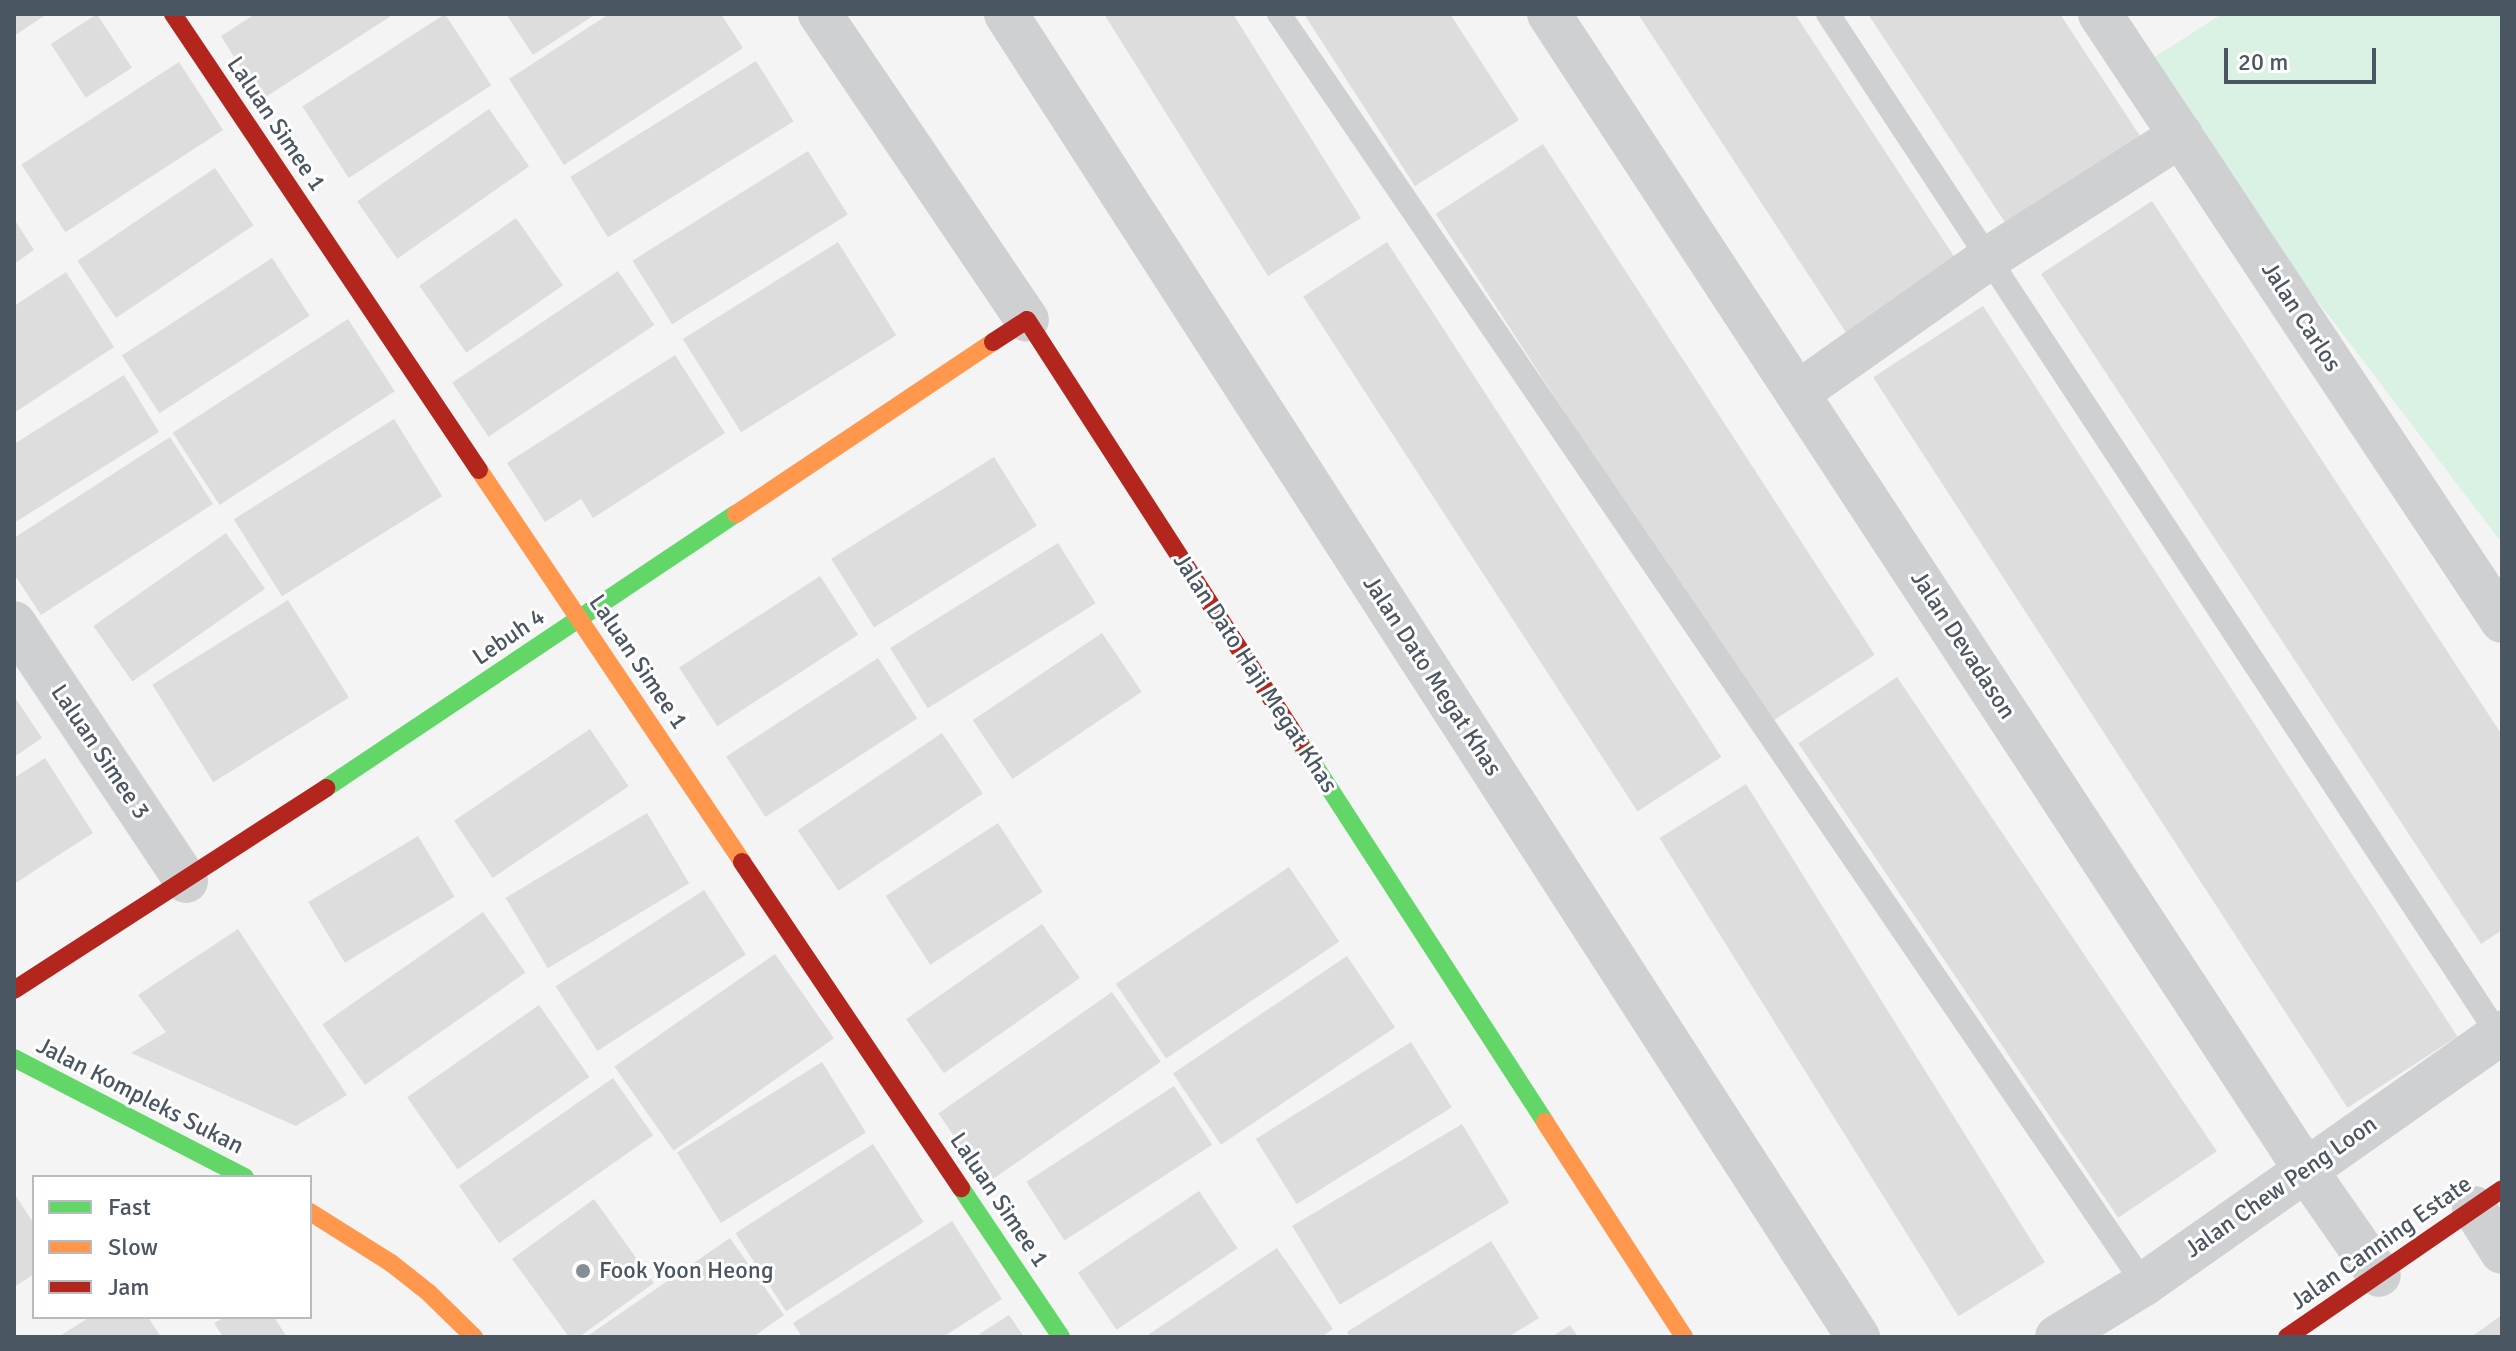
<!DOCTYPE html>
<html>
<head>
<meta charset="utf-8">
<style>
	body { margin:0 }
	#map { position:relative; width:2516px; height:1351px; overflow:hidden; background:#f4f4f4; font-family:Signika,sans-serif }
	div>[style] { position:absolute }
	.green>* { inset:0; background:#d9f2e3 }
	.building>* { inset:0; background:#ddddde; transform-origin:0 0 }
	.lane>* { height:24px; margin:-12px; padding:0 12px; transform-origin:12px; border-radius:12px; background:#ced0d2 }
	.street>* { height:44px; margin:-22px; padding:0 22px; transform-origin:22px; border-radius:22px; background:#ced0d2 }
	.fast>* { height:18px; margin:-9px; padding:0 9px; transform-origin:9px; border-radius:9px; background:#63d668 }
	.slow>* { height:18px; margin:-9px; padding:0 9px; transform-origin:9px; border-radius:9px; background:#ff974d }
	.jam>* { height:18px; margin:-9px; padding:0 9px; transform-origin:9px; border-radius:9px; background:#b3261e }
	.dots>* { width:22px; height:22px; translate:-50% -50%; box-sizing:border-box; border:4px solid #fff; border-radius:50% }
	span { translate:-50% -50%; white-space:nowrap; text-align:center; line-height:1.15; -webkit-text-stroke:6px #fff; paint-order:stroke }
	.street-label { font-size:24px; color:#4a5661 }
	.poi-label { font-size:24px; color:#4a5661 }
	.left { translate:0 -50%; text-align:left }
	.frame { position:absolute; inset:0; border:16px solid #4a5661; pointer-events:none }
	.legend { position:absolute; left:32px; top:1175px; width:280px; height:144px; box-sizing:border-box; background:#fff; border:2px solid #b7bbc0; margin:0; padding:10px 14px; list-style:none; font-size:24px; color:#4a5661 }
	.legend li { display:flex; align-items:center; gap:16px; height:40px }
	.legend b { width:40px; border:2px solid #b7bbc0 }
	.scale { position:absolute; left:2224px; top:48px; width:152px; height:36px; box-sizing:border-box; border:4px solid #4a5661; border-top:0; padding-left:10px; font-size:24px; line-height:28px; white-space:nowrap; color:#4a5661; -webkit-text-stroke:6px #fff; paint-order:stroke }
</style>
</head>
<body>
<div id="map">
	<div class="green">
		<i style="clip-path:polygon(2222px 14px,2502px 14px,2502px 543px,2139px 67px)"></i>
	</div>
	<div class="building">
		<i style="clip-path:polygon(14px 14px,47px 14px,14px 36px)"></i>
		<i style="left:97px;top:14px;width:64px;height:55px;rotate:57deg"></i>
		<i style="clip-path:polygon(255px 14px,394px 14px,261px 100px,221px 36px)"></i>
		<i style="left:445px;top:14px;width:85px;height:170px;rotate:57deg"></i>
		<i style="clip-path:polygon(506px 14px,596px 14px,533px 55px)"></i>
		<i style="clip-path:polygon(609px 14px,721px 14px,743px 48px,564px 165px,509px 79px)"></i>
		<i style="clip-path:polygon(1104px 14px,1233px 14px,1361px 218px,1268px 276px)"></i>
		<i style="clip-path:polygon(1304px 14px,1450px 14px,1519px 120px,1415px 186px)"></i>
		<i style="clip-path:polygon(1638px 14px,1795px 14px,1957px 261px,1847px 334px)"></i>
		<i style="clip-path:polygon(1868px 14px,2060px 14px,2142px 139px,2008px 227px)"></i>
		<i style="left:756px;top:61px;width:71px;height:219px;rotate:58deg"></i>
		<i style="left:179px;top:62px;width:81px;height:188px;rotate:57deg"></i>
		<i style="left:489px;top:109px;width:70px;height:161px;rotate:55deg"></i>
		<i style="left:1543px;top:144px;width:609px;height:128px;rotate:57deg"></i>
		<i style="left:808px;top:151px;width:75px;height:207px;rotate:58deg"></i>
		<i style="left:215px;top:168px;width:69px;height:166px;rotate:56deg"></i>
		<i style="clip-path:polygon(2152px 201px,2502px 735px,2502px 930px,2481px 944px,2041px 274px)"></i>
		<i style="left:516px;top:218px;width:82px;height:118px;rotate:55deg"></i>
		<i style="clip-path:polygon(14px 219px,34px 250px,14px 264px)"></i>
		<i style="left:838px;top:242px;width:110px;height:183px;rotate:58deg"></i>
		<i style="left:1387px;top:242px;width:614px;height:100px;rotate:57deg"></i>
		<i style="left:272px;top:258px;width:69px;height:179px;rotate:57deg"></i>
		<i style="left:618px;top:271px;width:65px;height:200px;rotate:56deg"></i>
		<i style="clip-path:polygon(66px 272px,114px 347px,14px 413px,14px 306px)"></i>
		<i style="left:1983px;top:306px;width:871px;height:131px;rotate:57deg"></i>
		<i style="left:348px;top:319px;width:86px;height:209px;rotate:57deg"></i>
		<i style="clip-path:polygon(675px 355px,725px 433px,593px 518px,581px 499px,545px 522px,507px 463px)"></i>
		<i style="clip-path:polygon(124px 375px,159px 432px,14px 523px,14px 444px)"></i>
		<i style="left:394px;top:419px;width:91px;height:189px;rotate:58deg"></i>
		<i style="clip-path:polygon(170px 437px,213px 504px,41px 615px,14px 574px,14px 538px)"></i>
		<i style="left:994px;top:457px;width:81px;height:192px;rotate:58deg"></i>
		<i style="left:226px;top:533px;width:68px;height:162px;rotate:55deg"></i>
		<i style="left:1058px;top:543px;width:71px;height:198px;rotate:58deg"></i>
		<i style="left:820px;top:576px;width:70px;height:168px;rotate:57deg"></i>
		<i style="left:288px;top:600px;width:115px;height:160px;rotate:58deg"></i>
		<i style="left:1102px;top:633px;width:71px;height:156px;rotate:56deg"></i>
		<i style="left:878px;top:658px;width:72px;height:181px;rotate:57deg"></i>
		<i style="left:1897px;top:677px;width:572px;height:119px;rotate:56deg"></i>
		<i style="clip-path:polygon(14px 696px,42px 738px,14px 757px)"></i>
		<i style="left:590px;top:729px;width:69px;height:164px;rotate:56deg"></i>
		<i style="left:942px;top:733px;width:73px;height:174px;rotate:56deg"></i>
		<i style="clip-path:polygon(45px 758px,93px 833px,14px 884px,14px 778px)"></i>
		<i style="left:1746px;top:784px;width:564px;height:102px;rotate:58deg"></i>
		<i style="left:647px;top:813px;width:82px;height:165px;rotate:59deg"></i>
		<i style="left:998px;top:823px;width:82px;height:134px;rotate:57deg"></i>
		<i style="left:418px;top:836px;width:71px;height:128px;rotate:59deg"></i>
		<i style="left:1289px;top:867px;width:90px;height:209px;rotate:56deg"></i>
		<i style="left:704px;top:890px;width:77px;height:177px;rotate:57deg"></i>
		<i style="left:483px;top:912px;width:74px;height:196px;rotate:55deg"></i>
		<i style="left:1042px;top:924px;width:66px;height:166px;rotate:55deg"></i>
		<i style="clip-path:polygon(238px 929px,347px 1095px,296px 1126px,131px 1053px,166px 1032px,138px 995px)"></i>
		<i style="left:775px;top:954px;width:103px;height:196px;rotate:55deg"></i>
		<i style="left:1347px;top:956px;width:86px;height:210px;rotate:56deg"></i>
		<i style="left:1112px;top:992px;width:85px;height:212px;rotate:55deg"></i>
		<i style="left:539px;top:1005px;width:88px;height:161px;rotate:55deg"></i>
		<i style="left:1411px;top:1042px;width:77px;height:183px;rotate:58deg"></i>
		<i style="left:822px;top:1062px;width:83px;height:171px;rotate:58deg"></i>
		<i style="left:613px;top:1078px;width:70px;height:188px;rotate:55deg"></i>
		<i style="left:1174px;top:1086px;width:70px;height:176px;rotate:57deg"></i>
		<i style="left:1462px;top:1124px;width:92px;height:198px;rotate:59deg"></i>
		<i style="left:873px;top:1144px;width:93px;height:164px;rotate:57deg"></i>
		<i style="left:1199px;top:1191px;width:69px;height:146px;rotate:56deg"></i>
		<i style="clip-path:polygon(14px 1193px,34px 1224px,34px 1274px,14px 1287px)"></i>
		<i style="clip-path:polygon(594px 1199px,654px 1283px,579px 1337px,569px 1337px,512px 1259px)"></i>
		<i style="clip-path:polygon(952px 1221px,1002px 1299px,943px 1337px,802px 1337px,793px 1323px)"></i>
		<i style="clip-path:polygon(730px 1238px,784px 1315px,753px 1337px,586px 1337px)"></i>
		<i style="clip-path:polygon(1491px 1241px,1539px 1318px,1508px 1337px,1350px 1337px,1347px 1332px)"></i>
		<i style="clip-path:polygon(1277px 1248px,1333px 1329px,1322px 1337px,1145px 1337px)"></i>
		<i style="clip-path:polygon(1009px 1315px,1024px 1337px,975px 1337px)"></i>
		<i style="clip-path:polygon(2502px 1315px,2502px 1337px,2471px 1337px)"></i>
		<i style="clip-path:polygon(90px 1317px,148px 1317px,161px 1337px,58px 1337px)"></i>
		<i style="clip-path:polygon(225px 1317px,274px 1317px,287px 1337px,223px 1337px,214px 1323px)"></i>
		<i style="clip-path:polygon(1570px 1325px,1578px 1337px,1551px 1337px)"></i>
	</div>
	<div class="lane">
		<i style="left:1279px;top:14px;width:1537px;rotate:55.74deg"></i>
		<i style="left:1828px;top:14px;width:1220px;rotate:56.7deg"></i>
	</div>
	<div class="street">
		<i style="left:820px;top:14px;width:369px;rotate:55.9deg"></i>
		<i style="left:1006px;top:14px;width:1574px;rotate:57.22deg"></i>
		<i style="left:1549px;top:14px;width:1380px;rotate:56.79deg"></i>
		<i style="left:2305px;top:1169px;width:129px;rotate:55.1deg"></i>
		<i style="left:2100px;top:14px;width:728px;rotate:56.48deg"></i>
		<i style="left:1799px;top:392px;width:232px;rotate:-35.2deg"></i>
		<i style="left:1989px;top:258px;width:228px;rotate:-32.6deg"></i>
		<i style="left:14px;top:623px;width:310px;rotate:56.3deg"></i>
		<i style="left:2474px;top:1208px;width:52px;rotate:57.5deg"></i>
		<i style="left:2057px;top:1337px;width:102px;rotate:-31.3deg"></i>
		<i style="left:2144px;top:1284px;width:438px;rotate:-35.1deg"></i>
	</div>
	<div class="fast">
		<i style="left:1300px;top:743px;width:451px;rotate:57.1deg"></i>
		<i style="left:326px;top:788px;width:493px;rotate:-33.8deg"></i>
		<i style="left:14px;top:1058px;width:260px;rotate:27.3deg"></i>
		<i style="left:961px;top:1188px;width:179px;rotate:56.1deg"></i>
	</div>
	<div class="slow">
		<i style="left:479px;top:470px;width:472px;rotate:56.1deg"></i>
		<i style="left:736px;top:514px;width:309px;rotate:-33.8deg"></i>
		<i style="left:1545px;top:1122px;width:256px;rotate:57.1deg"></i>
		<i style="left:310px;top:1212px;width:96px;rotate:32.2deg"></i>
		<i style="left:391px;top:1263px;width:48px;rotate:38.3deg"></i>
		<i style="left:429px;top:1293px;width:63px;rotate:44.4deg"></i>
	</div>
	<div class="jam">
		<i style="left:173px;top:14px;width:549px;rotate:56.14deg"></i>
		<i style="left:993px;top:342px;width:40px;rotate:-32.9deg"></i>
		<i style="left:1027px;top:320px;width:503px;rotate:57.16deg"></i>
		<i style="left:742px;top:862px;width:393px;rotate:56.1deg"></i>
		<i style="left:14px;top:990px;width:372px;rotate:-32.9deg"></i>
		<i style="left:2287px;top:1337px;width:261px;rotate:-34.5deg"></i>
	</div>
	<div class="dots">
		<i style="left:583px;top:1271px;background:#868d94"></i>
	</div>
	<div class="street-label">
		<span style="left:276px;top:124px;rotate:56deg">Laluan Simee 1</span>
		<span style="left:2301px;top:317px;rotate:57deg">Jalan Carlos</span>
		<span style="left:509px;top:637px;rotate:-34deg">Lebuh 4</span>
		<span style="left:1963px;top:645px;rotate:57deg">Jalan Devadason</span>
		<span style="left:638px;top:662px;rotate:56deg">Laluan Simee 1</span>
		<span style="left:1255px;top:673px;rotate:57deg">Jalan Dato Haji Megat Khas</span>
		<span style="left:1432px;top:676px;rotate:57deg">Jalan Dato Megat Khas</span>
		<span style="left:100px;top:752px;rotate:56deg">Laluan Simee 3</span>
		<span style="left:140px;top:1096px;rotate:27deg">Jalan Kompleks Sukan</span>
		<span style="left:2281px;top:1187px;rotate:-35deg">Jalan Chew Peng Loon</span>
		<span style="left:999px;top:1200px;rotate:56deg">Laluan Simee 1</span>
		<span style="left:2381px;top:1243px;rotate:-35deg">Jalan Canning Estate</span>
	</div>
	<div class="poi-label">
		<span class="left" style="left:599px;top:1271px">Fook Yoon Heong</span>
	</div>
	<div class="frame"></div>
	<ul class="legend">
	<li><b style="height:10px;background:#63d668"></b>Fast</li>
	<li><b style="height:10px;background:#ff974d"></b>Slow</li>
	<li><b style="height:10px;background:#b3261e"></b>Jam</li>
	</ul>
	<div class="scale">20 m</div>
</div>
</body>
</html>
